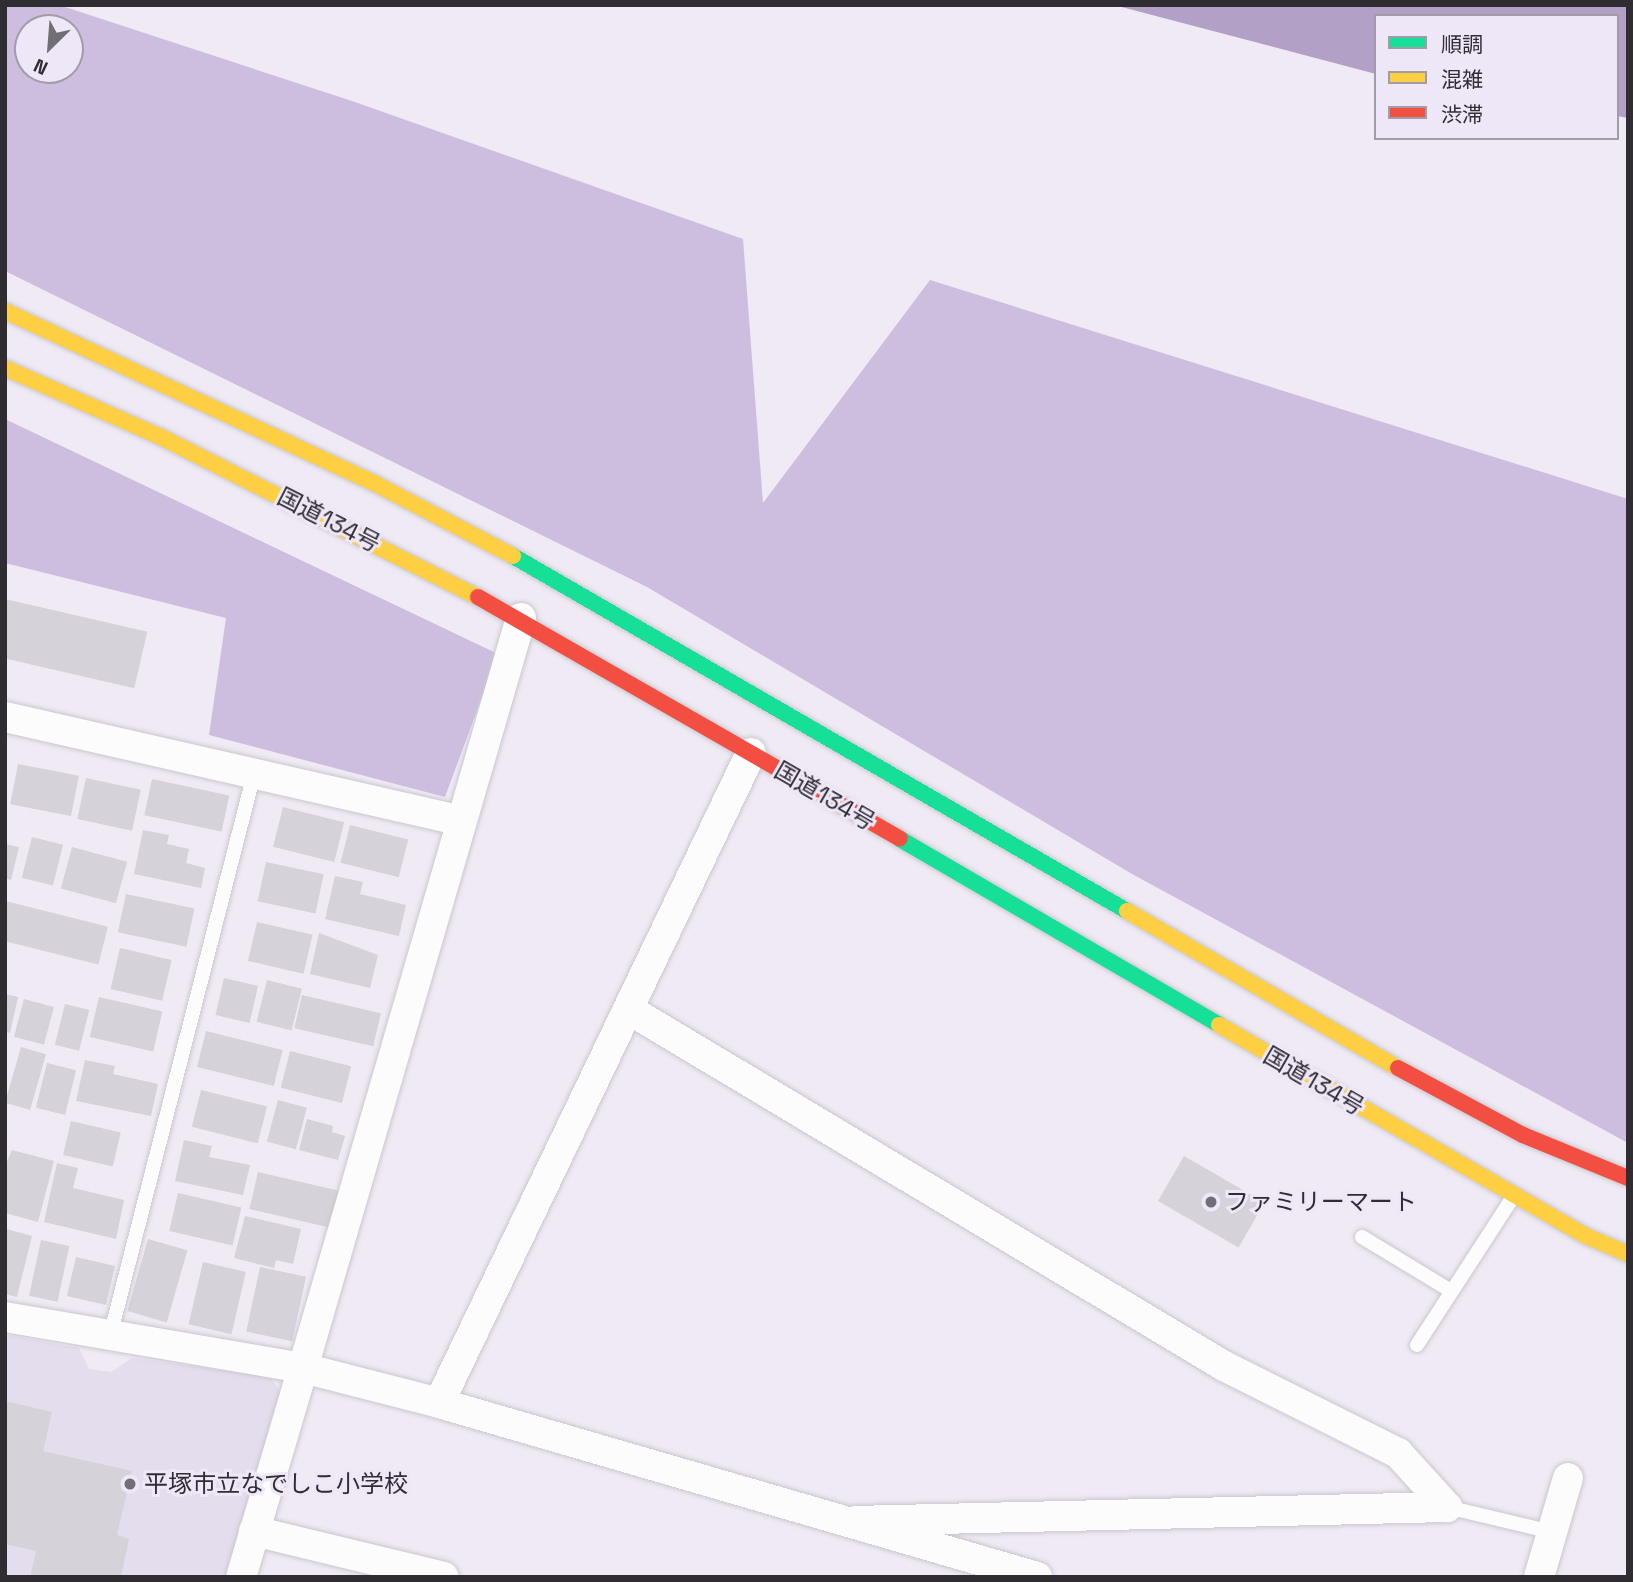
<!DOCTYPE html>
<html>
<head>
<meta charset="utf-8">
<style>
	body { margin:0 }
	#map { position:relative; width:1633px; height:1582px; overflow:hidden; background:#efeaf4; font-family:"Space Grotesk","Noto Sans JP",sans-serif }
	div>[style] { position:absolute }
	.built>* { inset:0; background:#e4dded }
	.forest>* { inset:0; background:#cdbedf }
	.water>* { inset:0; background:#b2a0c6 }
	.building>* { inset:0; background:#d5d2d9; transform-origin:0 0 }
	.roads { filter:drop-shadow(0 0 2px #cac7ce) drop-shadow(0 0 2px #cac7ce) }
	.lane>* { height:14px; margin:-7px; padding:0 7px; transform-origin:7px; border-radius:7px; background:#fdfcfd }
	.street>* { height:30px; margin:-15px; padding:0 15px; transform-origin:15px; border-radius:15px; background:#fdfcfd }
	.fast>* { height:16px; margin:-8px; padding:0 8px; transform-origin:8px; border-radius:8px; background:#16e098 }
	.slow>* { height:16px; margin:-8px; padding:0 8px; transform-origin:8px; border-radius:8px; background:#ffcf43 }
	.jam>* { height:16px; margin:-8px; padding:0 8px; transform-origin:8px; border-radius:8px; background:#f24e42 }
	.dots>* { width:19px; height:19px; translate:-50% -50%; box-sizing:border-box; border:4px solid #eee7f7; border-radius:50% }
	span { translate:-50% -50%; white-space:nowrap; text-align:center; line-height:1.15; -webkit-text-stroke:6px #eee7f7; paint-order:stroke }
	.street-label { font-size:24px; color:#2f2c32 }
	.poi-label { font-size:24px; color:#2f2c32 }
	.left { translate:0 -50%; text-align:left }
	.frame { position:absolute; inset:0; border:7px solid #2f2c32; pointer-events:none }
	.legend { position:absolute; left:1374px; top:14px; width:245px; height:126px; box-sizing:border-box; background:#eee7f7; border:2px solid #a29ca8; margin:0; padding:9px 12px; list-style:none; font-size:21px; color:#2f2c32 }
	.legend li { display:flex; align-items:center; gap:14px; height:35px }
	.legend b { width:35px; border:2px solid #a29ca8 }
	.north { position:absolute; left:14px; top:14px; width:70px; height:70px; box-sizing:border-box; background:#eee7f7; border:2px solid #a29ca8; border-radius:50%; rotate:205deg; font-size:19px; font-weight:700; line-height:28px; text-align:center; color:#2f2c32 }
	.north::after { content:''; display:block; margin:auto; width:24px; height:32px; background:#726e76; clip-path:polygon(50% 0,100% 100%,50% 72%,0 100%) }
</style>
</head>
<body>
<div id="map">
	<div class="built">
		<i style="clip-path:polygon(5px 1335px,79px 1348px,89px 1369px,111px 1372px,132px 1358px,270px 1376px,280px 1392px,229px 1577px,5px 1577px)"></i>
	</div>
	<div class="forest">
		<i style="clip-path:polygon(evenodd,5px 5px,59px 5px,352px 101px,743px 239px,763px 503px,930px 280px,1628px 499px,1628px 1143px,1132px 874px,647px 587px,5px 271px,5px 5px,28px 28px,70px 28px,70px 70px,28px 70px,28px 28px)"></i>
		<i style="clip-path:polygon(5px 419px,498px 654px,445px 797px,209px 735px,226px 618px,5px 563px)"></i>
	</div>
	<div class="water">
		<i style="clip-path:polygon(1114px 5px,1628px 5px,1628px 118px,1617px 116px,1617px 16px,1376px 16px,1376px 74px)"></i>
	</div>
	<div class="building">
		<i style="left:5px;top:599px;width:146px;height:58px;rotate:13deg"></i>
		<i style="left:18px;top:764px;width:62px;height:41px;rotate:11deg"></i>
		<i style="left:86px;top:778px;width:56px;height:42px;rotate:12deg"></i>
		<i style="left:152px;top:779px;width:79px;height:37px;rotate:12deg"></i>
		<i style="left:283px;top:807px;width:63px;height:41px;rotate:14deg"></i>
		<i style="left:350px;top:825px;width:60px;height:39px;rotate:14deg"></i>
		<i style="clip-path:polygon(143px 830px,169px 835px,167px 844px,189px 849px,186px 863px,205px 868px,201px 888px,134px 874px)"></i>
		<i style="left:32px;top:837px;width:32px;height:42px;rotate:14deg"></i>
		<i style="clip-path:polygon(5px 844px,19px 847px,11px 880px,5px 878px)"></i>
		<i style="left:72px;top:847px;width:57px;height:43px;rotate:15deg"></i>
		<i style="left:266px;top:862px;width:59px;height:40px;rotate:12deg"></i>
		<i style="clip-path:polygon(335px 876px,363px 882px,360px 894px,406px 905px,399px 936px,325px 919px)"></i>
		<i style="left:126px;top:894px;width:70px;height:39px;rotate:12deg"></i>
		<i style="left:5px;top:901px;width:106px;height:39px;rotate:14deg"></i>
		<i style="left:257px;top:922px;width:57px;height:40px;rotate:13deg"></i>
		<i style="clip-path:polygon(319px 933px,378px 955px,370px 988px,310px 974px)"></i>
		<i style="left:120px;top:948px;width:53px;height:42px;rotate:13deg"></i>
		<i style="left:224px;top:978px;width:35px;height:38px;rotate:13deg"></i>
		<i style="left:267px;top:980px;width:36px;height:43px;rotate:14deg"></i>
		<i style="clip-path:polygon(5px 994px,18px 997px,10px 1033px,5px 1032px)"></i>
		<i style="left:302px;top:995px;width:81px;height:34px;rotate:13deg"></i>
		<i style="left:99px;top:997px;width:65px;height:41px;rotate:13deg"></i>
		<i style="left:24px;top:999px;width:31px;height:39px;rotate:15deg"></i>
		<i style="left:65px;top:1004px;width:25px;height:42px;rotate:14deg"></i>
		<i style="left:206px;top:1031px;width:79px;height:37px;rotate:14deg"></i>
		<i style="left:21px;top:1047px;width:26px;height:58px;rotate:16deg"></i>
		<i style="left:290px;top:1051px;width:63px;height:38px;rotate:14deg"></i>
		<i style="clip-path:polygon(85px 1060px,115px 1066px,113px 1074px,158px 1084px,151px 1116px,76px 1101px)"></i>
		<i style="left:47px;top:1063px;width:30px;height:46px;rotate:14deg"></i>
		<i style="left:201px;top:1090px;width:68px;height:38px;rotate:14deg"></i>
		<i style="left:278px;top:1100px;width:30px;height:43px;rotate:15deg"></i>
		<i style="clip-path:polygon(307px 1119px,333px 1126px,332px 1132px,345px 1136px,338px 1160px,299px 1150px)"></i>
		<i style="left:71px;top:1121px;width:51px;height:35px;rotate:13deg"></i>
		<i style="clip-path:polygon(184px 1140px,212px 1146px,209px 1157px,250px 1165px,243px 1195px,175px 1181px)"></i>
		<i style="clip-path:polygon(12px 1150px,54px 1161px,38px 1222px,5px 1213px,5px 1166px)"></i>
		<i style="left:1184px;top:1156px;width:93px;height:52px;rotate:30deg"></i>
		<i style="clip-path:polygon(57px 1163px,78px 1168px,73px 1188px,124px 1200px,116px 1239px,44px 1222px)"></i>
		<i style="left:258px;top:1172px;width:83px;height:38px;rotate:13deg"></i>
		<i style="left:178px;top:1193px;width:65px;height:39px;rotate:13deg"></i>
		<i style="clip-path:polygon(245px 1216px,301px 1229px,293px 1264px,276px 1260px,274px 1268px,234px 1258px)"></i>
		<i style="clip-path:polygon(6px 1229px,32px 1236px,17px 1297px,5px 1294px)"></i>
		<i style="left:148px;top:1239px;width:41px;height:75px;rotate:16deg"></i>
		<i style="left:41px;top:1240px;width:29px;height:57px;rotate:12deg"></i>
		<i style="left:76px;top:1257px;width:40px;height:40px;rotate:13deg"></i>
		<i style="left:203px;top:1262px;width:44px;height:64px;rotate:13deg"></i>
		<i style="left:260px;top:1267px;width:47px;height:66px;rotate:12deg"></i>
		<i style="clip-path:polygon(5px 1401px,52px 1412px,43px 1451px,132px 1471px,117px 1535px,129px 1539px,121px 1577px,30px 1577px,36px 1551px,5px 1544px)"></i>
	</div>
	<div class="roads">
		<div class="lane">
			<i style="left:1362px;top:1237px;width:104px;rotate:31.2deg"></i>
			<i style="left:110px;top:1336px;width:580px;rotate:-75.63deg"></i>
			<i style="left:1417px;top:1345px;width:176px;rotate:-57deg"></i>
			<i style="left:1447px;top:1507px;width:108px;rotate:13.4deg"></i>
		</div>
		<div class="street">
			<i style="left:521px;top:618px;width:781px;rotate:106.21deg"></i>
			<i style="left:303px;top:1368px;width:140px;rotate:14.4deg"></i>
			<i style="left:439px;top:1403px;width:623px;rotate:16.22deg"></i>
			<i style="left:5px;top:717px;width:466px;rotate:12.8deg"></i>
			<i style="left:628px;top:1009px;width:695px;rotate:30.92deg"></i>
			<i style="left:1224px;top:1366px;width:195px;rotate:26.6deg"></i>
			<i style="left:1398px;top:1453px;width:73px;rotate:47.8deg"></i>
			<i style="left:1447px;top:1507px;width:592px;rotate:178.65deg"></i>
			<i style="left:5px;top:1317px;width:302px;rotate:9.7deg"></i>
			<i style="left:303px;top:1368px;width:218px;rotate:106.5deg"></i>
			<i style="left:439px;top:1403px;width:721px;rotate:-64.36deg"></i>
			<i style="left:254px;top:1531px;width:195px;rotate:13.6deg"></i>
			<i style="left:1539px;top:1577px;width:103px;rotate:-73.7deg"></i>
		</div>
		<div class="fast">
			<i style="left:513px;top:556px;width:709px;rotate:30.04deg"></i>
			<i style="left:900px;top:839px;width:369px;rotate:30.2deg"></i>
		</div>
		<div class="slow">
			<i style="left:5px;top:311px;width:407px;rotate:25deg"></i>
			<i style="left:374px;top:483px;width:157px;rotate:27.7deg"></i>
			<i style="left:5px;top:368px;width:171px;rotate:23.9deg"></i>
			<i style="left:161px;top:437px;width:355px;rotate:26.8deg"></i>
			<i style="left:1127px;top:911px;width:313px;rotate:30.1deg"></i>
			<i style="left:1219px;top:1025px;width:423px;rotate:29.9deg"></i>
			<i style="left:1586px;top:1236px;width:46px;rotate:23.2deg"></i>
		</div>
		<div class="jam">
			<i style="left:478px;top:597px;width:486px;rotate:29.8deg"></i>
			<i style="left:1398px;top:1068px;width:142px;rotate:28.2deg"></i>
			<i style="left:1523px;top:1135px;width:113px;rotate:22.3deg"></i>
		</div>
	</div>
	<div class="dots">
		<i style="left:1211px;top:1202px;background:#726e76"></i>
		<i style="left:130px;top:1484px;background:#726e76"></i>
	</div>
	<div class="street-label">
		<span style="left:329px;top:520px;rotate:27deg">国道134号</span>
		<span style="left:825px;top:796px;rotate:30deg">国道134号</span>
		<span style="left:1314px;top:1081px;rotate:30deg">国道134号</span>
	</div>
	<div class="poi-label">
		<span class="left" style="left:1225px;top:1202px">ファミリーマート</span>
		<span class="left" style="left:144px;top:1484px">平塚市立なでしこ小学校</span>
	</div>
	<div class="frame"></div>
	<ul class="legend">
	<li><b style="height:9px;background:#16e098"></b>順調</li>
	<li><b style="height:9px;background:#ffcf43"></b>混雑</li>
	<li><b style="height:9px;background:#f24e42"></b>渋滞</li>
	</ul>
	<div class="north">N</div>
</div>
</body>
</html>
